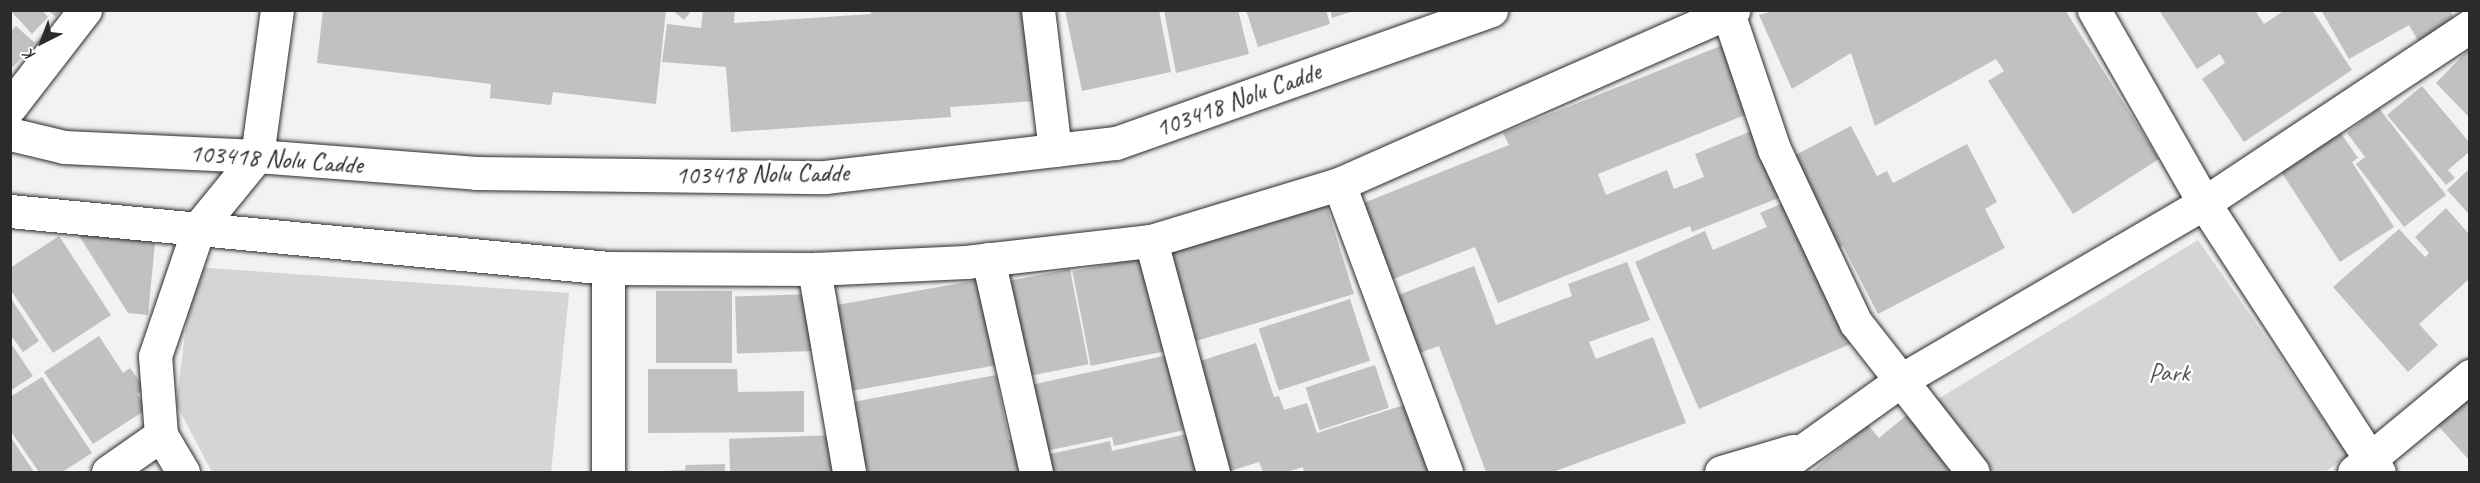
<!DOCTYPE html>
<html>
<head>
<meta charset="utf-8">
<style>
	body { margin:0 }
	#map { position:relative; width:2480px; height:483px; overflow:hidden; background:#f2f2f2; font-family:Caveat,sans-serif }
	div>[style] { position:absolute }
	.green>* { inset:0; background:#d5d5d5 }
	.building>* { inset:0; background:#c1c1c1; transform-origin:0 0 }
	.roads { filter:drop-shadow(0 0 2px #2b2b2b) drop-shadow(0 0 2px #2b2b2b) }
	.minor>* { height:33px; margin:-16.5px; padding:0 16.5px; transform-origin:16.5px; border-radius:16.5px; background:#fff }
	span { translate:-50% -50%; white-space:nowrap; text-align:center; line-height:1.15; -webkit-text-stroke:5px #fff; paint-order:stroke }
	.street-label { font-size:26px; color:#2b2b2b }
	.park-label { font-size:26px; color:#565656 }
	.frame { position:absolute; inset:0; border:12px solid #2b2b2b; pointer-events:none }
	.north { position:absolute; left:12px; top:12px; width:60px; height:60px; -webkit-text-stroke:4px #fff; paint-order:stroke; rotate:222deg; font-size:16px; font-weight:700; line-height:24px; text-align:center; color:#2b2b2b }
	.north::after { content:''; display:block; margin:auto; width:21px; height:27px; background:#2b2b2b; clip-path:polygon(50% 0,100% 100%,50% 72%,0 100%) }
</style>
</head>
<body>
<div id="map">
	<div class="green">
		<i style="clip-path:polygon(2198px 240px,2348px 455px,2325px 472px,1983px 472px,1930px 404px)"></i>
		<i style="clip-path:polygon(194px 267px,569px 293px,551px 472px,212px 472px,176px 404px)"></i>
	</div>
	<div class="building">
		<i style="clip-path:polygon(10px 10px,42px 10px,48px 17px,32px 34px)"></i>
		<i style="clip-path:polygon(48px 10px,61px 10px,56px 17px)"></i>
		<i style="clip-path:polygon(323px 10px,666px 10px,656px 104px,553px 92px,551px 105px,490px 98px,491px 84px,317px 63px)"></i>
		<i style="clip-path:polygon(672px 10px,692px 10px,684px 20px)"></i>
		<i style="clip-path:polygon(703px 10px,735px 10px,734px 23px,871px 14px,870px 10px,1029px 10px,1035px 101px,950px 107px,951px 117px,731px 132px,726px 67px,662px 62px,667px 24px,701px 28px)"></i>
		<i style="clip-path:polygon(1065px 10px,1159px 10px,1171px 72px,1082px 91px)"></i>
		<i style="clip-path:polygon(1164px 10px,1238px 10px,1249px 54px,1176px 73px)"></i>
		<i style="clip-path:polygon(1246px 10px,1326px 10px,1330px 24px,1258px 47px)"></i>
		<i style="clip-path:polygon(1330px 10px,1354px 10px,1354px 11px,1332px 18px)"></i>
		<i style="clip-path:polygon(1776px 10px,2065px 10px,2159px 159px,2073px 214px,1988px 81px,2004px 71px,1996px 59px,1875px 126px,1851px 53px,1792px 89px,1759px 15px)"></i>
		<i style="clip-path:polygon(2159px 10px,2255px 10px,2264px 24px,2285px 10px,2312px 10px,2352px 70px,2244px 142px,2202px 79px,2225px 63px,2220px 54px,2197px 69px)"></i>
		<i style="clip-path:polygon(2321px 10px,2450px 10px,2455px 21px,2419px 42px,2409px 25px,2349px 59px)"></i>
		<i style="clip-path:polygon(16px 26px,35px 43px,12px 68px,10px 32px)"></i>
		<i style="clip-path:polygon(1728px 43px,1755px 111px,1598px 174px,1606px 195px,1667px 170px,1674px 189px,1704px 177px,1695px 154px,1754px 130px,1781px 197px,1692px 232px,1690px 226px,1498px 303px,1475px 247px,1391px 280px,1361px 204px,1509px 145px,1503px 133px)"></i>
		<i style="clip-path:polygon(2469px 49px,2469px 117px,2436px 83px)"></i>
		<i style="clip-path:polygon(2422px 86px,2469px 142px,2469px 152px,2448px 170px,2455px 178px,2446px 185px,2387px 115px)"></i>
		<i style="clip-path:polygon(2379px 108px,2446px 195px,2404px 227px,2356px 164px,2365px 157px,2347px 133px)"></i>
		<i style="clip-path:polygon(2333px 122px,2358px 158px,2352px 162px,2394px 227px,2340px 262px,2274px 161px)"></i>
		<i style="clip-path:polygon(1851px 126px,1877px 176px,1887px 171px,1893px 183px,1967px 144px,1997px 202px,1985px 209px,2005px 248px,1878px 314px,1843px 246px,1832px 253px,1784px 161px)"></i>
		<i style="clip-path:polygon(2469px 169px,2469px 214px,2447px 190px)"></i>
		<i style="clip-path:polygon(1792px 199px,1855px 342px,1699px 409px,1635px 262px,1705px 231px,1713px 250px,1767px 227px,1760px 213px)"></i>
		<i style="clip-path:polygon(1326px 204px,1354px 294px,1196px 341px,1180px 287px,1164px 252px)"></i>
		<i style="clip-path:polygon(2446px 208px,2469px 234px,2469px 279px,2419px 324px,2438px 345px,2408px 372px,2333px 287px,2399px 229px,2425px 257px,2429px 253px,2415px 237px)"></i>
		<i style="clip-path:polygon(71px 223px,156px 233px,148px 315px,128px 313px)"></i>
		<i style="clip-path:polygon(59px 236px,111px 315px,53px 353px,10px 289px,10px 268px)"></i>
		<i style="left:1147px;top:257px;width:96px;height:76px;rotate:79deg"></i>
		<i style="clip-path:polygon(1627px 262px,1650px 320px,1589px 342px,1596px 359px,1653px 337px,1686px 423px,1553px 472px,1486px 472px,1439px 346px,1414px 355px,1393px 297px,1474px 266px,1496px 325px,1572px 296px,1568px 284px)"></i>
		<i style="left:1070px;top:269px;width:97px;height:68px;rotate:79deg"></i>
		<i style="left:984px;top:279px;width:87px;height:154px;rotate:80deg"></i>
		<i style="left:656px;top:291px;width:76px;height:72px"></i>
		<i style="left:810px;top:294px;width:57px;height:75px;rotate:88deg"></i>
		<i style="clip-path:polygon(10px 297px,39px 341px,23px 352px,10px 334px)"></i>
		<i style="left:1350px;top:299px;width:65px;height:96px;rotate:72deg"></i>
		<i style="clip-path:polygon(99px 336px,123px 373px,130px 368px,145px 389px,137px 394px,147px 409px,93px 444px,44px 372px)"></i>
		<i style="clip-path:polygon(10px 342px,33px 376px,10px 391px)"></i>
		<i style="clip-path:polygon(1256px 343px,1274px 397px,1279px 396px,1284px 410px,1307px 403px,1317px 433px,1407px 404px,1430px 472px,1304px 472px,1303px 467px,1286px 472px,1263px 472px,1259px 462px,1227px 472px,1191px 364px)"></i>
		<i style="clip-path:polygon(1168px 355px,1184px 430px,1114px 446px,1112px 437px,1041px 452px,1026px 386px)"></i>
		<i style="left:1375px;top:365px;width:45px;height:73px;rotate:72deg"></i>
		<i style="clip-path:polygon(648px 369px,737px 369px,738px 392px,804px 391px,804px 432px,648px 433px)"></i>
		<i style="clip-path:polygon(996px 375px,1009px 440px,1015px 439px,1022px 472px,868px 472px,867px 467px,861px 468px,848px 403px)"></i>
		<i style="clip-path:polygon(42px 377px,92px 453px,62px 472px,39px 472px,10px 430px,10px 397px)"></i>
		<i style="clip-path:polygon(2469px 387px,2469px 460px,2433px 420px)"></i>
		<i style="clip-path:polygon(1908px 414px,1968px 472px,1812px 471px,1868px 425px,1879px 438px)"></i>
		<i style="clip-path:polygon(1187px 434px,1196px 472px,1044px 472px,1041px 456px,1110px 441px,1112px 451px)"></i>
		<i style="left:837px;top:435px;width:37px;height:108px;rotate:88deg"></i>
		<i style="clip-path:polygon(10px 436px,34px 472px,10px 472px)"></i>
		<i style="clip-path:polygon(725px 464px,725px 472px,645px 472px,685px 470px,686px 465px)"></i>
	</div>
	<div class="roads">
		<div class="minor">
			<i style="left:1038px;top:10px;width:141px;rotate:83.1deg"></i>
			<i style="left:2094px;top:10px;width:222px;rotate:60.3deg"></i>
			<i style="left:2204px;top:203px;width:321px;rotate:57deg"></i>
			<i style="left:1728px;top:13px;width:144px;rotate:71.3deg"></i>
			<i style="left:1774px;top:149px;width:192px;rotate:64.8deg"></i>
			<i style="left:1856px;top:323px;width:189px;rotate:51.9deg"></i>
			<i style="left:10px;top:107px;width:123px;rotate:-52.3deg"></i>
			<i style="left:10px;top:134px;width:56px;rotate:13.5deg"></i>
			<i style="left:64px;top:147px;width:193px;rotate:2.7deg"></i>
			<i style="left:257px;top:156px;width:220px;rotate:4.4deg"></i>
			<i style="left:476px;top:173px;width:349px;rotate:0.7deg"></i>
			<i style="left:825px;top:177px;width:293px;rotate:-6.7deg"></i>
			<i style="left:1116px;top:143px;width:398px;rotate:-19.5deg"></i>
			<i style="left:1339px;top:184px;width:307px;rotate:69.6deg"></i>
			<i style="left:10px;top:211px;width:601px;rotate:5.44deg"></i>
			<i style="left:608px;top:268px;width:206px;rotate:0.3deg"></i>
			<i style="left:814px;top:269px;width:152px;rotate:-2.6deg"></i>
			<i style="left:966px;top:262px;width:186px;rotate:-6.5deg"></i>
			<i style="left:1151px;top:241px;width:196px;rotate:-16.9deg"></i>
			<i style="left:1339px;top:184px;width:431px;rotate:-23.8deg"></i>
			<i style="left:1151px;top:241px;width:239px;rotate:75deg"></i>
			<i style="left:988px;top:259px;width:218px;rotate:77.3deg"></i>
			<i style="left:814px;top:269px;width:206px;rotate:80.2deg"></i>
			<i style="left:108px;top:472px;width:65px;rotate:-34.9deg"></i>
			<i style="left:183px;top:472px;width:43px;rotate:-120.7deg"></i>
			<i style="left:161px;top:435px;width:79px;rotate:-94.3deg"></i>
			<i style="left:155px;top:356px;width:136px;rotate:-71.2deg"></i>
			<i style="left:199px;top:227px;width:92px;rotate:-50.8deg"></i>
			<i style="left:257px;top:156px;width:147px;rotate:-82.2deg"></i>
			<i style="left:608px;top:472px;width:204px;rotate:-90deg"></i>
			<i style="left:1721px;top:472px;width:75px;rotate:-16.3deg"></i>
			<i style="left:1773px;top:472px;width:160px;rotate:-35.6deg"></i>
			<i style="left:1903px;top:379px;width:349px;rotate:-30.3deg"></i>
			<i style="left:2204px;top:203px;width:320px;rotate:-33.6deg"></i>
			<i style="left:2354px;top:472px;width:151px;rotate:-39.6deg"></i>
		</div>
	</div>
	<div class="street-label">
		<span style="left:1238px;top:100px;rotate:-20deg">103418 Nolu Cadde</span>
		<span style="left:276px;top:159px;rotate:4deg">103418 Nolu Cadde</span>
		<span style="left:762px;top:174px;rotate:-1deg">103418 Nolu Cadde</span>
	</div>
	<div class="park-label">
		<span style="left:2169px;top:373px">Park</span>
	</div>
	<div class="frame"></div>
	<div class="north">K</div>
</div>
</body>
</html>
